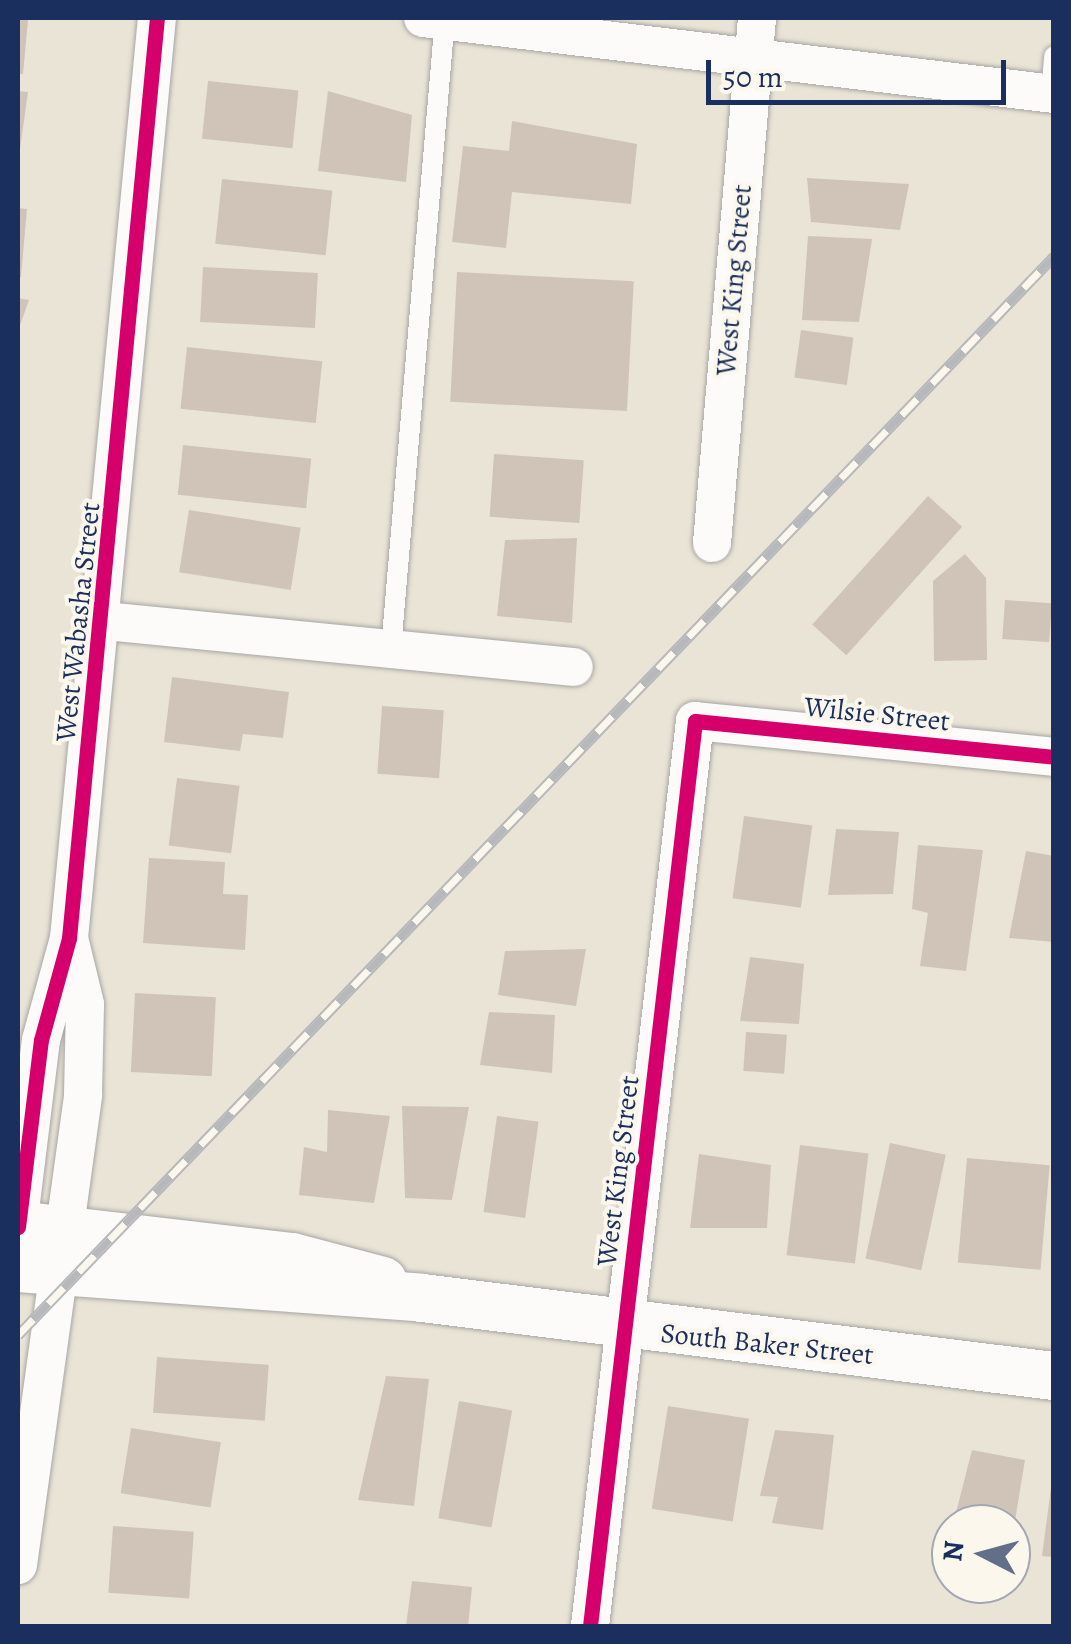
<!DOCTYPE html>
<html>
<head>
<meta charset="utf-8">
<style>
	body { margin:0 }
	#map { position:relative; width:1071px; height:1644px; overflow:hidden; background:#eae4d6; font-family:Alegreya,serif }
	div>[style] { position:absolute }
	.building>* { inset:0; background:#d0c4b9; transform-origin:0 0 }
	.roads { filter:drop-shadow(0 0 2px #a7a6a4) drop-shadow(0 0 2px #a7a6a4) }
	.service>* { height:20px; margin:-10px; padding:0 10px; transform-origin:10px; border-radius:10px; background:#fcfbf9 }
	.minor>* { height:38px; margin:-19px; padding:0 19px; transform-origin:19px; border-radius:19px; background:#fcfbf9 }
	.tertiary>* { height:48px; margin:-24px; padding:0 24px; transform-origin:24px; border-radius:24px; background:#fcfbf9 }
	.rail>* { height:11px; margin-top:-5.5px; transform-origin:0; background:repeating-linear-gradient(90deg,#fbf7ec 0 22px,#b6b8bb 0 44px); box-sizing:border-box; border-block:2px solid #b6b8bb }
	.cycleway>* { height:15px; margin:-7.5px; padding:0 7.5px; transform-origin:7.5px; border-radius:7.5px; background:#d6006c }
	span { translate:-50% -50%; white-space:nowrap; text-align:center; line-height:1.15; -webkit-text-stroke:8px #fbf7ec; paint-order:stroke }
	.street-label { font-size:28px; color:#1b2f5e }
	.frame { position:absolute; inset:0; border:20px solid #1b2f5e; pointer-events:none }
	.north { position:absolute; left:931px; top:1504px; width:100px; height:100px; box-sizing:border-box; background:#fbf7ec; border:2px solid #a1a7b3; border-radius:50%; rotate:276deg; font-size:28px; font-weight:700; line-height:40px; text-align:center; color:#1b2f5e }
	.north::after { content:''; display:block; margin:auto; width:35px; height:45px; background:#636e88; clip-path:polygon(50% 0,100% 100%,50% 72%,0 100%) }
	.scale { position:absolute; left:706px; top:60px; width:300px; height:45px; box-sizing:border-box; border:5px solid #1b2f5e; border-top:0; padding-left:12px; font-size:30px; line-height:35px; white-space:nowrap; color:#1b2f5e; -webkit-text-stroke:8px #fbf7ec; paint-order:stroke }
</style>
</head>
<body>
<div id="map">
	<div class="building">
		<i style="clip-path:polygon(18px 19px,28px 20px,23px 74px,18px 74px)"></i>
		<i style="left:208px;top:81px;width:91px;height:58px;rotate:6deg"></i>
		<i style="clip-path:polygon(18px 91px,28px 92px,20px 149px,18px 149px)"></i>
		<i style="clip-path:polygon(328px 91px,412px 115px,406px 182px,318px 171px)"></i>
		<i style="clip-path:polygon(512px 121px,637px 144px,631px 204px,512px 192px,506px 248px,452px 242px,463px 146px,509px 151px)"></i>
		<i style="clip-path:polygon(807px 178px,909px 184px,900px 230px,811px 222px)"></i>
		<i style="left:222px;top:179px;width:111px;height:65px;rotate:6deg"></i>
		<i style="clip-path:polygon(18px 208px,27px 209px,21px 277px,18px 277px)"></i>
		<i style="clip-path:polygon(808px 236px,872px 239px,859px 322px,802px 320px)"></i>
		<i style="left:203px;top:267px;width:115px;height:55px;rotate:3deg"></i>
		<i style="left:457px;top:272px;width:177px;height:130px;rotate:3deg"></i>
		<i style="clip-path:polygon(18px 298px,29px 300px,18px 331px)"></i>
		<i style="left:801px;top:330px;width:53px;height:48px;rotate:8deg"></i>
		<i style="left:187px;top:347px;width:136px;height:62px;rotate:6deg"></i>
		<i style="left:183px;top:445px;width:129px;height:50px;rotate:6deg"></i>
		<i style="left:494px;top:454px;width:90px;height:63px;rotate:4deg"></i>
		<i style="left:928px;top:496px;width:46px;height:173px;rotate:42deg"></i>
		<i style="left:189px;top:510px;width:113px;height:63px;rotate:9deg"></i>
		<i style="clip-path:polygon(577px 538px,572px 623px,497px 616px,505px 540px)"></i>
		<i style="clip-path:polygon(965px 554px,986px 578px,987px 660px,934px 661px,933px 581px)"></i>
		<i style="left:1005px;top:600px;width:47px;height:39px;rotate:4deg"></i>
		<i style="clip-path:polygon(172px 677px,289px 692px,283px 738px,243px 734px,240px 751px,164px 742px)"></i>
		<i style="left:382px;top:706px;width:62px;height:68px;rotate:4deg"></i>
		<i style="left:177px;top:778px;width:63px;height:68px;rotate:7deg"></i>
		<i style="left:744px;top:816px;width:69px;height:83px;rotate:8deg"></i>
		<i style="clip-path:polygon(836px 829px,899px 832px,893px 894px,828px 895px)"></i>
		<i style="clip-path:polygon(918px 845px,983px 850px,966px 971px,920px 966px,928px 913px,912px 909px)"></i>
		<i style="clip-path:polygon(1026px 851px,1054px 856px,1054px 942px,1009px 938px)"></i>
		<i style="clip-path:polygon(149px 858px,225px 862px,223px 894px,248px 895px,245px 950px,143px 943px)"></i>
		<i style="clip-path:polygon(586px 949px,576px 1006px,498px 995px,505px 951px)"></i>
		<i style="clip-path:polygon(750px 957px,804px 964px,799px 1024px,740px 1021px)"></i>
		<i style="left:135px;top:993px;width:81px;height:79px;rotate:3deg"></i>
		<i style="clip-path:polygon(489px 1012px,555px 1015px,552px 1073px,480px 1065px)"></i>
		<i style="left:746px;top:1032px;width:41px;height:39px;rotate:4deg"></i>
		<i style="clip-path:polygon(402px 1106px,469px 1107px,452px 1200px,405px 1198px)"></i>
		<i style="clip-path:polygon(328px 1110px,390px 1116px,374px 1203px,299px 1195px,304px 1147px,327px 1152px)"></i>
		<i style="left:497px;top:1116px;width:42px;height:97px;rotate:8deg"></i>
		<i style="left:890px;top:1143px;width:57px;height:118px;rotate:12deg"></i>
		<i style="left:800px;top:1145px;width:69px;height:111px;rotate:7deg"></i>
		<i style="clip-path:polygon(699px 1154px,771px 1165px,767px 1228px,690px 1228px)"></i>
		<i style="left:967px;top:1158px;width:83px;height:105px;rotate:5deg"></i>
		<i style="left:157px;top:1357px;width:112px;height:56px;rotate:4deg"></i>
		<i style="clip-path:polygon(386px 1376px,429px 1379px,414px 1506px,358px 1500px)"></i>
		<i style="left:459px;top:1401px;width:54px;height:119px;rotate:10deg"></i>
		<i style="left:668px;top:1406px;width:82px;height:104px;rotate:9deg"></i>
		<i style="left:131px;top:1428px;width:91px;height:66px;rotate:9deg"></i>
		<i style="clip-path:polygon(775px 1430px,834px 1435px,823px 1530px,772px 1523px,778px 1497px,760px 1496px)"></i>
		<i style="clip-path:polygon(972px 1450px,1025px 1460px,1013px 1533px,1011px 1524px,953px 1524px)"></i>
		<i style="clip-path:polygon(1051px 1488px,1054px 1488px,1054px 1557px,1042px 1556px)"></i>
		<i style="left:113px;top:1526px;width:81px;height:67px;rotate:4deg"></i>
		<i style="clip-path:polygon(412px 1581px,472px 1587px,468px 1626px,406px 1626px)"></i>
	</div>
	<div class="roads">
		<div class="service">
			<i style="left:1051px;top:93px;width:37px;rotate:-85deg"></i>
			<i style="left:391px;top:649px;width:633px;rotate:-85.11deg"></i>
		</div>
		<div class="minor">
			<i style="left:423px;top:18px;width:636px;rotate:6.87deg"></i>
			<i style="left:712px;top:543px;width:527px;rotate:-85.1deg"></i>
			<i style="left:105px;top:621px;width:471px;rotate:5.6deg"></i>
			<i style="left:18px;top:1227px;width:188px;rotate:-83deg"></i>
			<i style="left:41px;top:1040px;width:106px;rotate:-74.6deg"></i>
			<i style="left:69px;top:938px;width:924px;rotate:-84.54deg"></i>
			<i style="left:18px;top:1565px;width:475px;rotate:-82.1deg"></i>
			<i style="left:83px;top:1094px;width:90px;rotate:-88.7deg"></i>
			<i style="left:85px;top:1004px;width:68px;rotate:-103.6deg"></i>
			<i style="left:590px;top:1626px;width:911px;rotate:-83.38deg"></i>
			<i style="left:695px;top:721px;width:361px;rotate:5.7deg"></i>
		</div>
		<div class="tertiary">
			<i style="left:18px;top:1225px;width:276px;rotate:6.7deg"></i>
			<i style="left:292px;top:1257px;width:94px;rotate:14.8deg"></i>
			<i style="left:18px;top:1268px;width:405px;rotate:4.2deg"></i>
			<i style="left:422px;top:1298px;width:637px;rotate:7.04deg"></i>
		</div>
	</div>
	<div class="rail">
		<i style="left:18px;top:1335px;width:1496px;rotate:-46.16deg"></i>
	</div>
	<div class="cycleway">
		<i style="left:18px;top:1227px;width:188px;rotate:-83deg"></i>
		<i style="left:41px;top:1040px;width:106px;rotate:-74.6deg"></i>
		<i style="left:69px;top:938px;width:924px;rotate:-84.54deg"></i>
		<i style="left:590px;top:1626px;width:911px;rotate:-83.38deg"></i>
		<i style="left:695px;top:721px;width:361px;rotate:5.7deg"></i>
	</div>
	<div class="street-label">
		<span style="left:734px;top:280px;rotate:-85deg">West King Street</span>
		<span style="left:78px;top:622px;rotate:-84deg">West Wabasha Street</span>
		<span style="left:877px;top:714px;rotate:6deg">Wilsie Street</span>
		<span style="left:618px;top:1171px;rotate:-83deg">West King Street</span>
		<span style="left:767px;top:1344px;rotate:6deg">South Baker Street</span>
	</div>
	<div class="frame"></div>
	<div class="north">N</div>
	<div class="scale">50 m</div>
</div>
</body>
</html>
